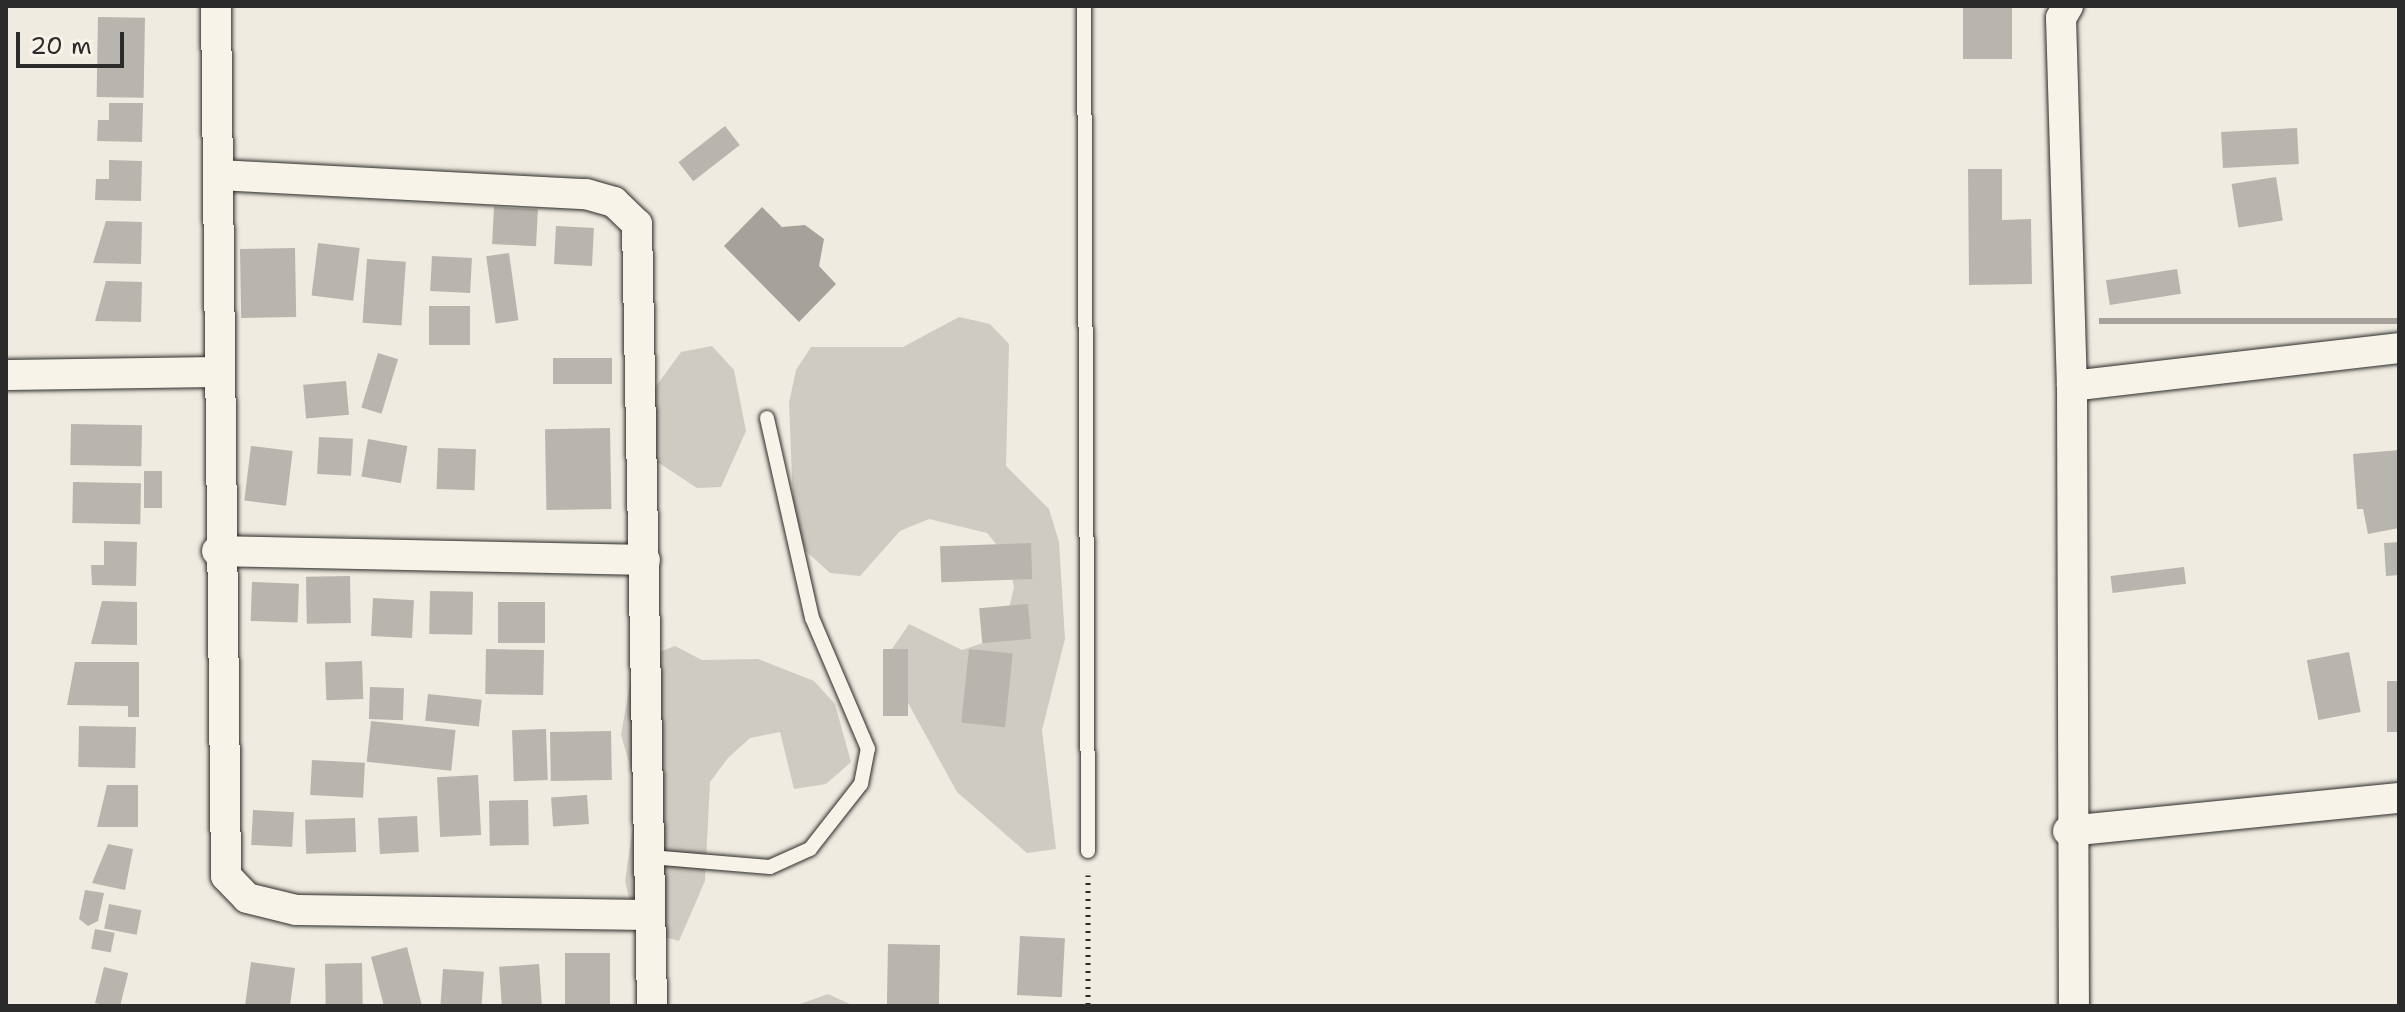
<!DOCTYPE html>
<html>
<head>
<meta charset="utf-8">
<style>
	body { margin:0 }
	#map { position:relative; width:2405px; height:1012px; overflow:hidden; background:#efebe0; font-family:"Shantell Sans",sans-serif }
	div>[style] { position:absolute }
	.green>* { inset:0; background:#cfcbc2 }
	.water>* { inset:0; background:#a4a29a; transform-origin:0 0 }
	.building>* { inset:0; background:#b8b5ae; transform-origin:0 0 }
	.path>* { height:5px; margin-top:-2.5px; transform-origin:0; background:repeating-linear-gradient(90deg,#2b2b2b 0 2px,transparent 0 8px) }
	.roads { filter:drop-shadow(0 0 2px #2b2b2b) drop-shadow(0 0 2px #2b2b2b) }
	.service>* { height:14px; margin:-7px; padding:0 7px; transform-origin:7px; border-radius:7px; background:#f7f3e8 }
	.minor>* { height:30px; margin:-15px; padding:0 15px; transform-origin:15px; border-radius:15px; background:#f7f3e8 }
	span { translate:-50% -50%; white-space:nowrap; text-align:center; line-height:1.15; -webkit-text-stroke:8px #f7f3e8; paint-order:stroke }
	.frame { position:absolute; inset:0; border:8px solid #2b2b2b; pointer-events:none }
	.scale { position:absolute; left:16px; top:32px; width:108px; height:36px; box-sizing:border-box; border:4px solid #2b2b2b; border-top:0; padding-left:10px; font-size:24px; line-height:28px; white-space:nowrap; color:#2b2b2b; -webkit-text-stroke:6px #f7f3e8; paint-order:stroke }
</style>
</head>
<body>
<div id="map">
	<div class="green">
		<i style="clip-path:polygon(959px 317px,990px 324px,1009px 344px,1006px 466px,1049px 509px,1059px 542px,1065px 639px,1042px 730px,1056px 849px,1027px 853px,957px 792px,896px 681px,892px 649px,909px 624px,962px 650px,989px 641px,1007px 616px,1014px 587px,1007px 557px,987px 533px,929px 519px,900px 531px,860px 576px,830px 573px,806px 551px,794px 525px,789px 403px,796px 370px,811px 347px,903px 347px)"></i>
		<i style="clip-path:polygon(712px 346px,734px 370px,746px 431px,721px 487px,697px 488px,647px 455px,646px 400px,681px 352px)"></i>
		<i style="clip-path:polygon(675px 646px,702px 660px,758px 659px,814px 681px,835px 704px,851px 762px,826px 784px,794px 789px,780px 732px,750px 738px,728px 758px,710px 782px,705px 881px,679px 941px,651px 933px,632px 910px,625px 881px,638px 793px,621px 735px,631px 678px,648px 656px)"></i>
		<i style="clip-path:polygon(828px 994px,854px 1006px,798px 1006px,800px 1004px)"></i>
	</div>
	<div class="water">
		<i style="clip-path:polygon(762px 207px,782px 227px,805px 225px,824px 239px,819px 266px,836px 284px,799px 322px,724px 246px)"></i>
		<i style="left:2399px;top:318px;width:6px;height:300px;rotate:90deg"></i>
	</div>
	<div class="building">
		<i style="left:1963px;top:6px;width:49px;height:53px"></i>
		<i style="left:98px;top:17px;width:47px;height:80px;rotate:1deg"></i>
		<i style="clip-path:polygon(109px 103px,143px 103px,142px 142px,97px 141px,98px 120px,109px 120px)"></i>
		<i style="left:725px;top:126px;width:24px;height:59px;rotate:52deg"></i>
		<i style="left:2297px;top:128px;width:36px;height:76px;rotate:87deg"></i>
		<i style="clip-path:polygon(109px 160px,142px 161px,141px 201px,95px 200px,96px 179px,109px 179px)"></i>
		<i style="clip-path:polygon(1968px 169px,2002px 169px,2002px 220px,2031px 219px,2032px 284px,1969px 285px)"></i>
		<i style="left:2276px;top:177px;width:44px;height:45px;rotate:81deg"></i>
		<i style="left:494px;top:207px;width:44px;height:37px;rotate:3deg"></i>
		<i style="clip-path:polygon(106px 221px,142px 222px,141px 264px,93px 263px)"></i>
		<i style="left:556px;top:226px;width:38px;height:38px;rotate:3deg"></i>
		<i style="left:318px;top:243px;width:42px;height:53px;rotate:7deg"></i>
		<i style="left:295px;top:248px;width:69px;height:55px;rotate:89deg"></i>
		<i style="left:509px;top:253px;width:68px;height:23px;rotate:82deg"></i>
		<i style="left:432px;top:256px;width:40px;height:35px;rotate:3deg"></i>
		<i style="left:367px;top:259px;width:39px;height:64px;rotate:4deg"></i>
		<i style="left:2177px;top:269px;width:25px;height:72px;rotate:81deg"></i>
		<i style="clip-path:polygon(106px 281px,142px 282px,141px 322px,95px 321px)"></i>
		<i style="left:429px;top:306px;width:41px;height:39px"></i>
		<i style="left:378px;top:353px;width:21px;height:57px;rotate:17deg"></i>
		<i style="left:553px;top:358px;width:59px;height:26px"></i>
		<i style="left:346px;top:381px;width:34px;height:43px;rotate:85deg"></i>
		<i style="left:71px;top:424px;width:71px;height:41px;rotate:1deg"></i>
		<i style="left:610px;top:428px;width:81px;height:65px;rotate:89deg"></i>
		<i style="left:319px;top:437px;width:34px;height:37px;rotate:3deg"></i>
		<i style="left:368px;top:439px;width:40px;height:38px;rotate:10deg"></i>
		<i style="left:251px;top:446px;width:42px;height:55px;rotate:7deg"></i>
		<i style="left:438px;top:448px;width:38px;height:41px;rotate:2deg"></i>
		<i style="clip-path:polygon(2399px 450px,2399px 528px,2368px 534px,2363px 509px,2357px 509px,2353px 454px)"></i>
		<i style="left:144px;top:471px;width:18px;height:37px"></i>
		<i style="left:73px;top:482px;width:68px;height:41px;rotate:1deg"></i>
		<i style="clip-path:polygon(104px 541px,137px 542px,136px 586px,92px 585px,91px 565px,104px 565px)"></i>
		<i style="clip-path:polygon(2399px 542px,2399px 575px,2386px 576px,2384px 543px)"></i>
		<i style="left:1031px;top:543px;width:36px;height:91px;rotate:88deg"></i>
		<i style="left:2184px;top:567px;width:17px;height:74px;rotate:83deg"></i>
		<i style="left:350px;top:576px;width:47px;height:44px;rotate:89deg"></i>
		<i style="left:252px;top:582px;width:47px;height:39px;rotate:2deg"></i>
		<i style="left:430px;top:591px;width:43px;height:43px;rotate:1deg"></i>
		<i style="left:373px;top:598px;width:41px;height:38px;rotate:3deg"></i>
		<i style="clip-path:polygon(102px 601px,137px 602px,137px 645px,91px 644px)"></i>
		<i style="left:498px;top:602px;width:47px;height:41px"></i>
		<i style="left:1028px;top:604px;width:35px;height:49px;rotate:85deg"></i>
		<i style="left:486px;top:649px;width:58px;height:45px;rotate:1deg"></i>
		<i style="left:883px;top:649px;width:25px;height:67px"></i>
		<i style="left:969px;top:649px;width:44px;height:74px;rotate:6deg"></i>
		<i style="left:2349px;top:652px;width:61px;height:43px;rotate:79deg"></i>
		<i style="left:362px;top:661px;width:38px;height:37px;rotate:88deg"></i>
		<i style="clip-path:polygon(75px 662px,139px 662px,139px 717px,128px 717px,128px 706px,67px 705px)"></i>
		<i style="left:2387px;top:681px;width:12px;height:51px"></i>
		<i style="left:370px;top:687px;width:34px;height:32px;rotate:2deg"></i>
		<i style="left:428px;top:694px;width:54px;height:27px;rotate:6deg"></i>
		<i style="left:371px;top:721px;width:85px;height:41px;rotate:6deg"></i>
		<i style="left:79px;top:726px;width:57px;height:41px;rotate:1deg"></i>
		<i style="left:546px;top:729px;width:51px;height:34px;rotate:88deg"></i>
		<i style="left:611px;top:731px;width:49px;height:61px;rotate:89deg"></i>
		<i style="left:312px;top:760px;width:53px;height:35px;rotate:3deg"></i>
		<i style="left:478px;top:775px;width:60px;height:41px;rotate:87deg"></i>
		<i style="clip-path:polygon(107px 785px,138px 785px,138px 827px,97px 827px)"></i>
		<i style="left:587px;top:795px;width:29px;height:36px;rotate:86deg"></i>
		<i style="left:528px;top:800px;width:45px;height:39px;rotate:89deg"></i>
		<i style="left:253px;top:810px;width:41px;height:35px;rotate:3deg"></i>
		<i style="left:417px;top:816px;width:36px;height:39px;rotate:87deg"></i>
		<i style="left:355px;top:818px;width:34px;height:50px;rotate:88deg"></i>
		<i style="clip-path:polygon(108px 844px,133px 849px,125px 890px,92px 883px)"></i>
		<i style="clip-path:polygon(85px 890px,104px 893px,98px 921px,88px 926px,79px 919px)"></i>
		<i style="left:109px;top:904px;width:33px;height:25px;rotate:11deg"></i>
		<i style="left:95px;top:929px;width:20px;height:20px;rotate:11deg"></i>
		<i style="left:1020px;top:936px;width:45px;height:59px;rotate:3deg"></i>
		<i style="left:888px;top:944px;width:52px;height:62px;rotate:1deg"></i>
		<i style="clip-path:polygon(407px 947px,422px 1006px,384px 1006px,371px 957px)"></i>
		<i style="left:610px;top:953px;width:53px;height:45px;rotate:90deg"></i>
		<i style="clip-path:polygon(251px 962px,295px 968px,290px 1006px,245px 1006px)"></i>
		<i style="left:362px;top:963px;width:43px;height:37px;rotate:89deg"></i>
		<i style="left:539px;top:964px;width:42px;height:40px;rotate:86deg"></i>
		<i style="left:104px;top:967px;width:25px;height:37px;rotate:14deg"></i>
		<i style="left:443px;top:969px;width:41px;height:37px;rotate:4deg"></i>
	</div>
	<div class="path">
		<i style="left:1088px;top:875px;width:131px;rotate:90deg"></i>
	</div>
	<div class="roads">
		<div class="service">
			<i style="left:1084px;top:6px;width:845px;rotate:89.73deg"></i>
			<i style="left:650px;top:857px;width:120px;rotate:4.8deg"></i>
			<i style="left:770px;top:867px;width:44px;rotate:-24.2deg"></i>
			<i style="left:810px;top:849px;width:83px;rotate:-51.9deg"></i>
			<i style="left:861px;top:784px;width:36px;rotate:-79deg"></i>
			<i style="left:868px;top:749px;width:142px;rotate:-113.1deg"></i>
			<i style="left:812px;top:618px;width:205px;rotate:-102.7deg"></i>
		</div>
		<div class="minor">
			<i style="left:216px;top:6px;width:870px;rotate:89.34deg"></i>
			<i style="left:226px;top:876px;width:30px;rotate:46deg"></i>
			<i style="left:247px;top:898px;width:50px;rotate:13.8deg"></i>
			<i style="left:296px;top:910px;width:354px;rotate:0.8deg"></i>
			<i style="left:2068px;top:6px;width:14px;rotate:120deg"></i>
			<i style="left:2061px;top:18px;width:368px;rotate:88.3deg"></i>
			<i style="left:2072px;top:386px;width:620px;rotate:89.82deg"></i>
			<i style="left:218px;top:175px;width:368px;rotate:3deg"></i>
			<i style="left:586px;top:194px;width:29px;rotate:16deg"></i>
			<i style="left:614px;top:202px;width:32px;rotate:44deg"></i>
			<i style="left:637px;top:224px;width:782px;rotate:88.9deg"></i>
			<i style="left:6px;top:375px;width:213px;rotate:-0.8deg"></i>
			<i style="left:2072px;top:386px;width:329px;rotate:-6.6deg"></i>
			<i style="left:217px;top:551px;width:428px;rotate:1.2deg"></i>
			<i style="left:2068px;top:831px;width:333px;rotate:-5.7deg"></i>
		</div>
	</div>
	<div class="frame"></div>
	<div class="scale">20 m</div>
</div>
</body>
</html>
